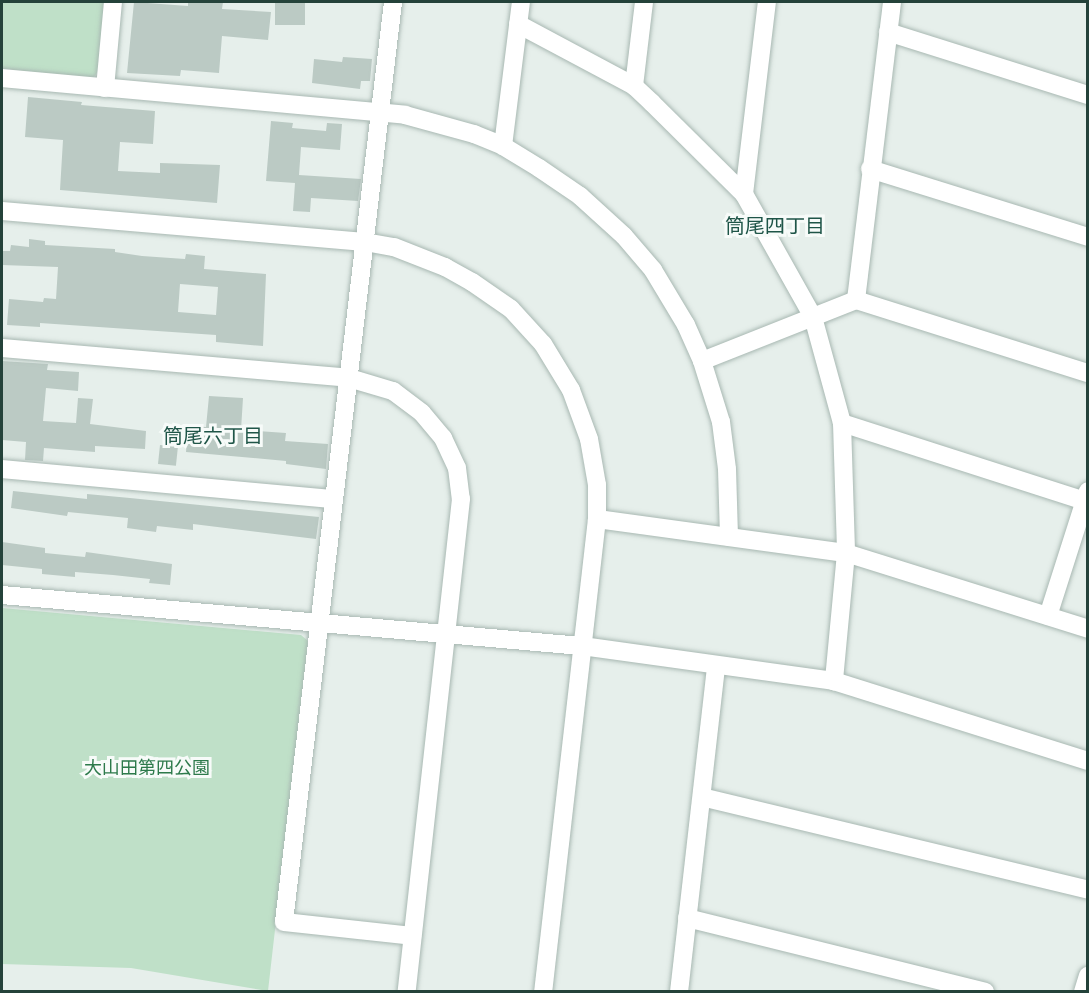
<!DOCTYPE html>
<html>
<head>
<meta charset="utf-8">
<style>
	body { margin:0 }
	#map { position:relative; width:1089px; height:993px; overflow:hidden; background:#e6efeb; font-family:Helvetica,"Noto Sans JP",sans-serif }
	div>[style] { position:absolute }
	.green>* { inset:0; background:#bfe0c8 }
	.building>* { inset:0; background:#bbcac4; transform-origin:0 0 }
	.roads { filter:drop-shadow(0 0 2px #a8b8b2) drop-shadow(0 0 2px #a8b8b2) }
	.minor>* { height:18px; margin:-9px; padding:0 9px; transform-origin:9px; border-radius:9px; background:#fff }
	span { translate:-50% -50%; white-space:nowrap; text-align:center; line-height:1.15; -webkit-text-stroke:6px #f7fbf9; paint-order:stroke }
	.park-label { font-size:18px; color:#2d7a4b }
	.neighbourhood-label { font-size:20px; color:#1f5548 }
	.frame { position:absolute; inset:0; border:3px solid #24423a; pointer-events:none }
</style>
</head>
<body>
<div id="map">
	<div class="green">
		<i style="clip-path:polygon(2px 2px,105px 2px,99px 70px,93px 78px,2px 69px)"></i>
		<i style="clip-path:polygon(2px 608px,301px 635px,308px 641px,268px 991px,131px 968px,2px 964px)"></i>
	</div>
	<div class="building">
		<i style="clip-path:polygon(134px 2px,188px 6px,188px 2px,223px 2px,222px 9px,271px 12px,268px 40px,222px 36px,219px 73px,181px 70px,180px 76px,127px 73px)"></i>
		<i style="left:275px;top:2px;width:30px;height:23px"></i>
		<i style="clip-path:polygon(343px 57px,372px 59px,370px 81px,361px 81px,360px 89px,312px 83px,314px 59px,342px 62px)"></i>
		<i style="clip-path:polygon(28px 97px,82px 102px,81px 105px,155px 111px,153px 144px,120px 142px,118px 171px,160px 173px,160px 163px,220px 165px,217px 203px,60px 190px,63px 140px,25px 137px)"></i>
		<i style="clip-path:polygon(271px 121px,293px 123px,292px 128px,326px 131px,327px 123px,342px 124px,340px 150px,301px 147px,299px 175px,361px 179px,358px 201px,311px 198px,310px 212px,293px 211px,295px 183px,266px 181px)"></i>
		<i style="clip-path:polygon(evenodd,29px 239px,45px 241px,45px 245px,115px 249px,115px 252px,142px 256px,185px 259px,186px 254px,205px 256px,204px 269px,266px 274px,263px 346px,216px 342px,216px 335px,40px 323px,40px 327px,7px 325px,9px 299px,43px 302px,44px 298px,56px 299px,58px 267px,2px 265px,2px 251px,10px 251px,11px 245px,29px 247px,29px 239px,180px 284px,218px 287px,216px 315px,178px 312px,180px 284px)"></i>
		<i style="clip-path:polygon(2px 361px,48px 364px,47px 370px,79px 372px,78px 391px,46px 388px,43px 421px,76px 423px,78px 398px,93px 399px,90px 424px,146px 431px,145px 449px,95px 446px,95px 452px,44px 448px,43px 461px,25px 460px,26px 442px,2px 440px)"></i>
		<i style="clip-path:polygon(209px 396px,243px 398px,241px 430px,286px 433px,285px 441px,328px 444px,326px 469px,286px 464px,286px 461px,186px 452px,188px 426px,206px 427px)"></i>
		<i style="left:160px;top:445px;width:18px;height:19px;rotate:6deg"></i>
		<i style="clip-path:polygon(13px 491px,87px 499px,87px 494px,130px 498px,319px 517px,316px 539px,193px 524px,193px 530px,157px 526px,156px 532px,127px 528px,128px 518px,68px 512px,67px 516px,11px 508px)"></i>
		<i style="clip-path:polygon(2px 542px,45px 548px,45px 553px,85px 557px,86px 552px,172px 564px,170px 585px,149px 583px,150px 579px,113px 575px,75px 572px,75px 577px,42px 574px,42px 569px,2px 565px)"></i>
	</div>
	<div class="roads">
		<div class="minor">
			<i style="left:393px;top:2px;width:926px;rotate:96.76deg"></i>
			<i style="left:284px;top:922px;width:129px;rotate:6.2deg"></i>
			<i style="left:518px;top:24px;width:132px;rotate:28.1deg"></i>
			<i style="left:634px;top:86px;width:25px;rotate:43deg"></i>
			<i style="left:652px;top:103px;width:129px;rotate:44.7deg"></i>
			<i style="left:744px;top:194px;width:141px;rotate:60.7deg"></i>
			<i style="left:813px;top:317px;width:110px;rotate:74.7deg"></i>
			<i style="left:842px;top:423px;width:130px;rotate:88.2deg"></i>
			<i style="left:846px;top:553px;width:129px;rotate:95.4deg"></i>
			<i style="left:888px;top:32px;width:210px;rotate:17.5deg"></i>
			<i style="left:2px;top:78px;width:405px;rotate:5.2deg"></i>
			<i style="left:405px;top:115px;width:72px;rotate:15.4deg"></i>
			<i style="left:474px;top:134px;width:31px;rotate:22deg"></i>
			<i style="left:503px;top:146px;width:42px;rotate:31.4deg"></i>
			<i style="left:539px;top:168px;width:50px;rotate:34.3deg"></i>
			<i style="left:580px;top:196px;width:59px;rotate:42.3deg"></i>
			<i style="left:624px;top:236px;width:45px;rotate:49.5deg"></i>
			<i style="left:653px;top:270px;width:64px;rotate:59deg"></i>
			<i style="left:686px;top:325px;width:39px;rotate:66deg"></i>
			<i style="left:702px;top:361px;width:64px;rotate:72.7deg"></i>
			<i style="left:721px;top:422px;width:47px;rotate:82.7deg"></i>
			<i style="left:727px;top:469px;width:68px;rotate:88.3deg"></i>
			<i style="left:634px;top:86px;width:85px;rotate:-83.2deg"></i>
			<i style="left:105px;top:88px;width:86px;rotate:-84.7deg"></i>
			<i style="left:503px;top:146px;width:145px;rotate:-82.9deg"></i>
			<i style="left:870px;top:169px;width:228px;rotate:17.3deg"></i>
			<i style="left:744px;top:194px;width:193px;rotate:-83.2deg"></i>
			<i style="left:2px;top:211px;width:364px;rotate:4.9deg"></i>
			<i style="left:365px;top:242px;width:29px;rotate:10deg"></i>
			<i style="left:394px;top:247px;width:55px;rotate:21.4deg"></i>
			<i style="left:445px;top:267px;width:31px;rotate:29deg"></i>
			<i style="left:472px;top:282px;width:47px;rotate:34.7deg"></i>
			<i style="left:511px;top:309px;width:47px;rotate:47.6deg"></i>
			<i style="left:543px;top:344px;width:54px;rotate:58.7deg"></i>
			<i style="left:571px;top:390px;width:52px;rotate:69.8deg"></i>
			<i style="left:589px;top:439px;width:47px;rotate:80.1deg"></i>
			<i style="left:597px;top:485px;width:34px;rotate:90deg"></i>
			<i style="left:597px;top:519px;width:476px;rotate:96.5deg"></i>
			<i style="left:856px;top:300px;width:243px;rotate:17.5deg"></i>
			<i style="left:2px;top:348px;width:348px;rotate:4.9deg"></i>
			<i style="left:349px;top:378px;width:46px;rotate:16.5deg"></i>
			<i style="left:393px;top:391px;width:36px;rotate:37deg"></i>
			<i style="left:422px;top:413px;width:33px;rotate:50deg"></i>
			<i style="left:443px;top:438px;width:33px;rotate:65deg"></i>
			<i style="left:457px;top:468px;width:31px;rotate:83deg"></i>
			<i style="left:461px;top:499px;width:496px;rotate:96.3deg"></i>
			<i style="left:702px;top:361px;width:166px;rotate:-21.6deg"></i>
			<i style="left:856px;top:300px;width:300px;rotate:-83.1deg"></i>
			<i style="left:842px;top:423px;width:258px;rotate:17.8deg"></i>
			<i style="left:2px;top:469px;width:333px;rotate:5.2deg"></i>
			<i style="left:597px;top:519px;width:251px;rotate:7.8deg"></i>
			<i style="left:846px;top:553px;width:254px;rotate:17.4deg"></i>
			<i style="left:2px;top:595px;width:582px;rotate:5.03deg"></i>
			<i style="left:582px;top:646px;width:254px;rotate:7.9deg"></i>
			<i style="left:834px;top:681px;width:266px;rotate:17.5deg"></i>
			<i style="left:1048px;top:616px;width:131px;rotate:-72.3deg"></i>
			<i style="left:702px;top:797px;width:397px;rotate:13.5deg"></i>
			<i style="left:687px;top:918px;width:307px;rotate:13.9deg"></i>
			<i style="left:679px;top:992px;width:328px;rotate:-83.5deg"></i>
			<i style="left:1083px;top:992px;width:17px;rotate:-73deg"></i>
		</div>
	</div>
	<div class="park-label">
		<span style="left:147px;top:768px">大山田第四公園</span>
	</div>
	<div class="neighbourhood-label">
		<span style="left:775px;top:226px">筒尾四丁目</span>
		<span style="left:213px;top:436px">筒尾六丁目</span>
	</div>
	<div class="frame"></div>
</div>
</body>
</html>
